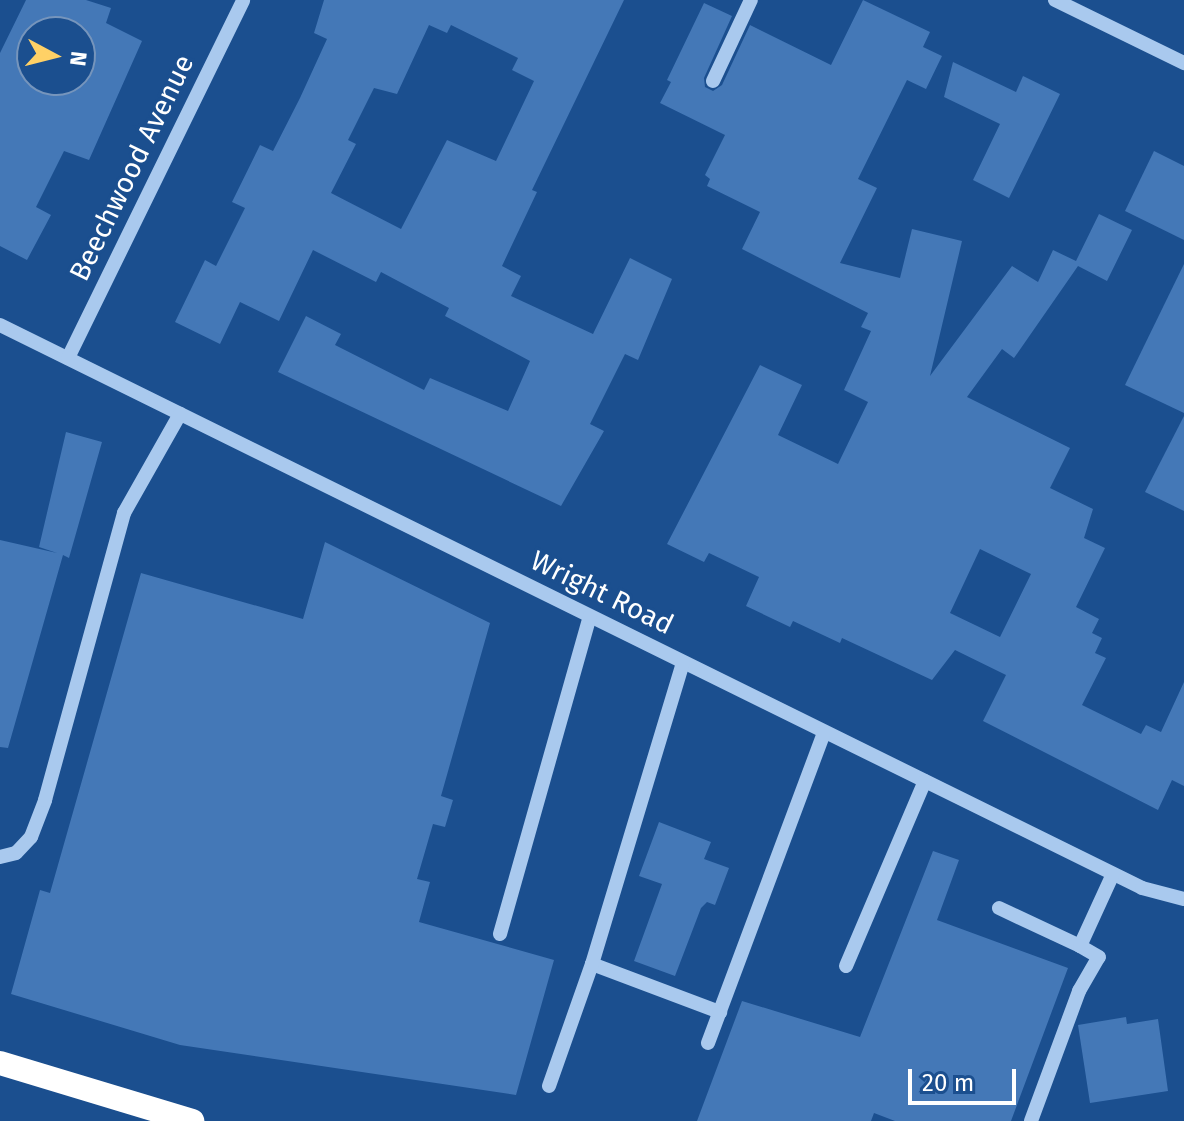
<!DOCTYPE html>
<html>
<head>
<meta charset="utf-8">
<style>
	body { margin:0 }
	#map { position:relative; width:1184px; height:1121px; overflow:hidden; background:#1b4f8f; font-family:"Fira Sans",sans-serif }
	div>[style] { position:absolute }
	.building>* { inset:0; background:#4478b7 }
	.minor>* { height:14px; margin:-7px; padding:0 7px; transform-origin:7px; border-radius:7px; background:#a9c9ee }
	.highway>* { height:24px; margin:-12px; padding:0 12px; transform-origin:12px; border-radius:12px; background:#fff }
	span { translate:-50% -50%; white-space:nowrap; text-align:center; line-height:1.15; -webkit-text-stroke:6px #1b4f8f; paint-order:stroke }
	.street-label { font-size:28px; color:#fff }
	.north { position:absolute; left:16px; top:16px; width:80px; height:80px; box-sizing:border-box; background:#1b4f8f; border:2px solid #7695bc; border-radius:50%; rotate:97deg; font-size:22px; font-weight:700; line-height:32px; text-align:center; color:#fff }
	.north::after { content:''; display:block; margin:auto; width:28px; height:36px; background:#ffd166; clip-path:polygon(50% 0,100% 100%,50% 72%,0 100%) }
	.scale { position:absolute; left:908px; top:1069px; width:108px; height:36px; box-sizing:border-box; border:4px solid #fff; border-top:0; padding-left:10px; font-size:24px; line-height:28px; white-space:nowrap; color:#fff; -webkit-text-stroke:6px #1b4f8f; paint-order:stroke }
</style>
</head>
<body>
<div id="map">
	<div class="building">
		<i style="clip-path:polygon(evenodd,26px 0,86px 0,111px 8px,106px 23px,142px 41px,89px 160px,64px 151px,36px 207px,51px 215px,27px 260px,0 246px,0 53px,26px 0,32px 32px,80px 32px,80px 80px,32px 80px,32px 32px)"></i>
		<i style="clip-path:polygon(evenodd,324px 0,624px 0,532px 190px,537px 192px,502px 266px,521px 276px,511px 296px,593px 334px,630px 258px,672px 279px,638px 360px,625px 354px,590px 424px,604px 431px,561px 506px,278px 372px,306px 316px,341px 334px,335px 345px,424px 390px,430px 378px,508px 411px,530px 361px,445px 316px,449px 308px,381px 272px,376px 282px,313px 250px,279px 321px,240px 302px,220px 344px,175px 322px,205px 260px,216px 266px,245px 208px,232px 202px,260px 145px,273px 151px,300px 98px,327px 39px,314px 33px,324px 0,429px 25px,447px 33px,451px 25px,518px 58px,512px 70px,534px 81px,496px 161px,447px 140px,401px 229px,331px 193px,356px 144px,348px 140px,374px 88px,397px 94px,429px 25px)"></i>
		<i style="clip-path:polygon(evenodd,863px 0,930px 32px,923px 47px,942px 56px,926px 89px,907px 80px,858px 179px,877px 188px,840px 263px,900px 278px,912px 229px,962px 241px,930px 376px,1012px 266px,1038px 282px,1053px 250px,1076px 261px,1099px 214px,1132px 230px,1107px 281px,1078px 266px,1014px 358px,1002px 349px,967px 397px,1070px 448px,1050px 488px,1093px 509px,1084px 538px,1105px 548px,1076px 607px,1099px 619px,1092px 633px,1102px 638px,1095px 653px,1106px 658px,1082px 705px,1141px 734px,1146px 725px,1161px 732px,1184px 682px,1184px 786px,1172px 780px,1158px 810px,983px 721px,1006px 675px,955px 650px,932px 680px,842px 638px,840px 643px,793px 621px,790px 627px,746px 606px,759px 577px,709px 553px,704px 562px,667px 544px,760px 365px,802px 385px,778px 435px,838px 464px,868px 402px,844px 390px,871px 331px,861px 327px,868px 313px,742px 249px,760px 212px,707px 186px,710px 179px,705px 175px,725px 135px,660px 103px,671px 82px,667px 80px,704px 3px,732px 16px,704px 78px,705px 87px,713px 91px,722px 85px,750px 25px,831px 65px,863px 0,980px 549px,1031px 574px,1000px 637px,950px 613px,980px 549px)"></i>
		<i style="clip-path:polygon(953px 62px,1016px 92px,1023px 76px,1060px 94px,1009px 198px,973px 180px,1000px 124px,944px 97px)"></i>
		<i style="clip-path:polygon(1154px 151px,1184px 166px,1184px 240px,1125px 211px)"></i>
		<i style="clip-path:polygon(1184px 264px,1184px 413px,1125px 385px)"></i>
		<i style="clip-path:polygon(1184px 416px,1184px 511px,1145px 492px)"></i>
		<i style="clip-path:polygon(66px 432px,102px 442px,69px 558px,63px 555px,8px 748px,0 747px,0 540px,57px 553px,39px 547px)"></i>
		<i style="clip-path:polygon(325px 542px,490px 623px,441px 796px,453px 800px,445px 827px,433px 824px,417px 879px,430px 882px,419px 922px,554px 960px,516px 1095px,180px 1045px,11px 994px,40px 890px,50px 893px,141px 573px,303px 619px)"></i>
		<i style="clip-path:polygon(659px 822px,711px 842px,704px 859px,729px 868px,715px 905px,707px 902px,701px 908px,675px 976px,634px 961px,662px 884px,639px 876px)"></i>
		<i style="clip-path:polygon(933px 851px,959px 860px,937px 920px,1068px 968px,1011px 1121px,895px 1121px,874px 1113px,871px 1121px,697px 1121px,742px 1001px,860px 1037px)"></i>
		<i style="clip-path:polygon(1126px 1017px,1127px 1024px,1158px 1019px,1168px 1091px,1090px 1103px,1078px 1025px)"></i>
	</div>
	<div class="minor">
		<i style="left:1055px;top:0;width:144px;rotate:26deg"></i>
		<i style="left:713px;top:81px;width:89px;rotate:-64.9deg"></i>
		<i style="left:0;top:325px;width:1273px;rotate:26.24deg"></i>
		<i style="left:1142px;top:888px;width:43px;rotate:14.7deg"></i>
		<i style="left:68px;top:358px;width:398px;rotate:-63.9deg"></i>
		<i style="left:0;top:857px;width:16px;rotate:-14deg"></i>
		<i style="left:16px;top:853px;width:22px;rotate:-47deg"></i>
		<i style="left:31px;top:837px;width:40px;rotate:-69deg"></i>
		<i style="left:45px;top:800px;width:298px;rotate:-74.6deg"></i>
		<i style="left:124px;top:513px;width:114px;rotate:-60.5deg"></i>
		<i style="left:999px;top:908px;width:89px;rotate:25.1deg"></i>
		<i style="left:1080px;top:946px;width:79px;rotate:-65.4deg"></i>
		<i style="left:500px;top:934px;width:330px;rotate:-74.2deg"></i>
		<i style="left:592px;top:964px;width:137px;rotate:20.6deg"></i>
		<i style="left:846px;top:966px;width:201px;rotate:-66.9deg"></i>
		<i style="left:708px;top:1043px;width:332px;rotate:-69.5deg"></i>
		<i style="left:549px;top:1086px;width:129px;rotate:-70.6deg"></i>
		<i style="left:592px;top:964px;width:315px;rotate:-73.2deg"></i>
		<i style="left:1031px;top:1121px;width:139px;rotate:-69.7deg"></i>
		<i style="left:1079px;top:991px;width:39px;rotate:-60deg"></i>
		<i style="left:1099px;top:957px;width:22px;rotate:-150deg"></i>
	</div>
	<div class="highway">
		<i style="left:0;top:1063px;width:201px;rotate:16.8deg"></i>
	</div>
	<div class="street-label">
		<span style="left:132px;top:168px;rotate:-64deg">Beechwood Avenue</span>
		<span style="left:602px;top:593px;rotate:26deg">Wright Road</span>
	</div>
	<div class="north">N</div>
	<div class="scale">20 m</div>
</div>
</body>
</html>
